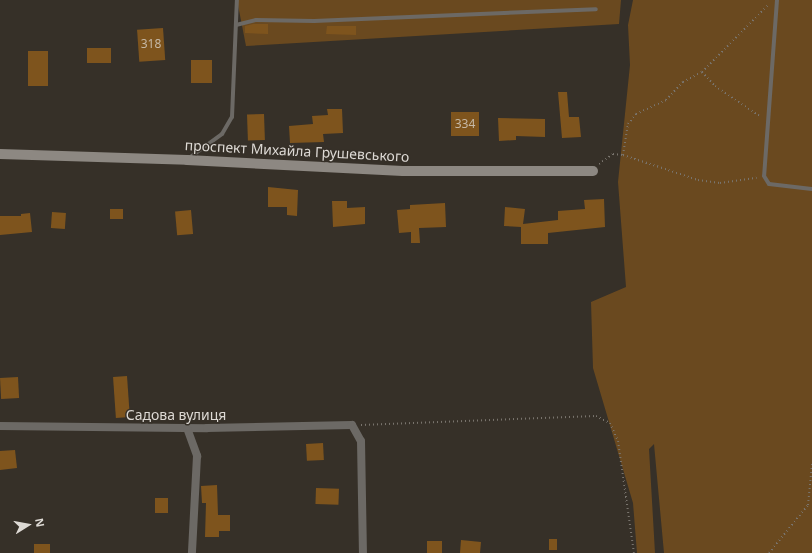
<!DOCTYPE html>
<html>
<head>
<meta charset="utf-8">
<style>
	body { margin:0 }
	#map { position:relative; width:812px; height:553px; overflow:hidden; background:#363028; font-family:"Noto Sans",sans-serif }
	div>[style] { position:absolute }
	.green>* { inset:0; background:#6a491f }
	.building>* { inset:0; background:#7e541d; transform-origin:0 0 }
	.path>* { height:2px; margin-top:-1px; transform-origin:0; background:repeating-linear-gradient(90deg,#79746d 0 1px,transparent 0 4px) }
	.lane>* { height:4px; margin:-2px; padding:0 2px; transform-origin:2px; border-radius:2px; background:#6c6965 }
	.street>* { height:8px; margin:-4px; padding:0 4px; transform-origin:4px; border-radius:4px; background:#6c6965 }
	.secondary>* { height:10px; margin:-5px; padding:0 5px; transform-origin:5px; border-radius:5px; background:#8d8882 }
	span { translate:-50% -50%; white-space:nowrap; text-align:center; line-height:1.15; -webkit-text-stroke:3px #363028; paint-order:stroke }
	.number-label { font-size:12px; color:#c5b8a6 }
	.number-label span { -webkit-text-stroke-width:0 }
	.street-label { font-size:14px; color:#ddd9d4 }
	.north { position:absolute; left:8px; top:505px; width:40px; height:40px; -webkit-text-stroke:3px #363028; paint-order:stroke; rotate:79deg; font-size:11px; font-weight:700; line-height:16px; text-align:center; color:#ddd9d4 }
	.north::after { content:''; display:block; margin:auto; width:14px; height:18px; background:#ddd9d4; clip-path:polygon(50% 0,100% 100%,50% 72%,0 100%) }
</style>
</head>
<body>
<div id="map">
	<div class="green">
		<i style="clip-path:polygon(237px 0,621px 0,619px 24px,246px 46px)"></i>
		<i style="clip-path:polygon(633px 0,812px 0,812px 553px,664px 553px,654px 444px,649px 449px,655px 553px,637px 553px,633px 503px,593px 368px,591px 302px,626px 287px,618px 182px,630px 65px,628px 25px)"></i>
	</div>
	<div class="building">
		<i style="clip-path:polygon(253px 24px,268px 24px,268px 34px,245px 33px,245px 26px)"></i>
		<i style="clip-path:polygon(327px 26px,356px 26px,356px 35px,326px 34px)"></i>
		<i style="left:163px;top:28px;width:32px;height:26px;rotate:86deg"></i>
		<i style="left:87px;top:48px;width:24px;height:15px"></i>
		<i style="left:28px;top:51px;width:20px;height:35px"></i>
		<i style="left:191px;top:60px;width:21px;height:23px"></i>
		<i style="clip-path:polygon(558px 92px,567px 92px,569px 117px,579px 117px,581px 137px,562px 138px)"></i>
		<i style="clip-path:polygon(327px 109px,342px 109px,343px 133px,323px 134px,324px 142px,290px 143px,289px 126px,313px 124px,312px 116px,328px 115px)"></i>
		<i style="left:451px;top:112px;width:28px;height:24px"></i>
		<i style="left:264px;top:114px;width:26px;height:17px;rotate:88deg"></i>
		<i style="clip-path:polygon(498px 118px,545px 119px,545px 137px,516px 136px,516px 140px,499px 141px)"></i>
		<i style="clip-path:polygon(268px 187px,298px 190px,297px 216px,287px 215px,287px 207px,268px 207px)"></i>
		<i style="clip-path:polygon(604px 199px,605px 227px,548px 233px,548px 244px,521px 244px,521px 227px,504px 226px,505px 207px,525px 209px,523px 224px,558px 220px,558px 211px,585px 209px,584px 200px)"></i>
		<i style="clip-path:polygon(332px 201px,347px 201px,347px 208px,365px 207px,365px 224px,333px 227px)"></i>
		<i style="clip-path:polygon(445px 203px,446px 227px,419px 228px,420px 243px,411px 243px,411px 232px,399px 233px,397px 210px,410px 209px,410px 205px)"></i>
		<i style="left:110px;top:209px;width:13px;height:10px"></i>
		<i style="left:191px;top:210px;width:24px;height:16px;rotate:85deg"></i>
		<i style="left:52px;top:212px;width:14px;height:16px;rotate:4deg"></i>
		<i style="clip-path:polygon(30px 213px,32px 232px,0 235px,0 216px,21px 216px,21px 214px)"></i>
		<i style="left:127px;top:376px;width:41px;height:14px;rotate:86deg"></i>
		<i style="left:18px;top:377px;width:21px;height:18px;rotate:87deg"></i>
		<i style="left:323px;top:443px;width:17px;height:17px;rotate:87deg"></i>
		<i style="clip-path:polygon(15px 450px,17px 468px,0 470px,0 451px)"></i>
		<i style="clip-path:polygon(217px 485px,218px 515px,230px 515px,230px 531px,219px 531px,219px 537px,205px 537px,206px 503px,202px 503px,201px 486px)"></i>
		<i style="left:316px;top:488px;width:23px;height:16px;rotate:2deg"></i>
		<i style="left:155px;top:498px;width:13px;height:15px"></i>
		<i style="left:549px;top:539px;width:8px;height:11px"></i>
		<i style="clip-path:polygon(461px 540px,481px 542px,480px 553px,460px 553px)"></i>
		<i style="left:427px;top:541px;width:15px;height:12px"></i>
		<i style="left:34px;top:544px;width:16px;height:9px"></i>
	</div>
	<div class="path">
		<i style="left:702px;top:72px;width:19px;rotate:47deg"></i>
		<i style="left:715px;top:86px;width:55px;rotate:34deg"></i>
		<i style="left:623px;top:155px;width:31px;rotate:-81deg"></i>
		<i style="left:628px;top:124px;width:13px;rotate:-51deg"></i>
		<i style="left:636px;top:114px;width:33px;rotate:-25deg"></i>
		<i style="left:666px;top:100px;width:25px;rotate:-47deg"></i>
		<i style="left:683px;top:82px;width:21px;rotate:-28deg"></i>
		<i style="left:702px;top:72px;width:95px;rotate:-45.4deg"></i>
		<i style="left:599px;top:164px;width:17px;rotate:-36deg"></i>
		<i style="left:613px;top:154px;width:10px;rotate:6deg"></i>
		<i style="left:623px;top:155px;width:79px;rotate:18.4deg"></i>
		<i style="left:698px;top:180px;width:22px;rotate:8deg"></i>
		<i style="left:720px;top:183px;width:37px;rotate:-8deg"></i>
		<i style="left:361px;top:425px;width:235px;rotate:-2.2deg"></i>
		<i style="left:596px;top:416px;width:16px;rotate:27deg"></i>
		<i style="left:610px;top:423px;width:20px;rotate:66deg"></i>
		<i style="left:618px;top:441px;width:113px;rotate:81.9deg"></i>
		<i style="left:769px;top:553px;width:62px;rotate:-50.9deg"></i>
		<i style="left:808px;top:505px;width:41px;rotate:-84.4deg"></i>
	</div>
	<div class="lane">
		<i style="left:777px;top:0;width:176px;rotate:94.2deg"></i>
		<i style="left:764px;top:176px;width:9px;rotate:58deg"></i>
		<i style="left:769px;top:184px;width:43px;rotate:6.6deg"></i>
		<i style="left:236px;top:25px;width:21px;rotate:-14deg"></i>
		<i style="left:256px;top:20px;width:58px;rotate:1deg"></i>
		<i style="left:314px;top:21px;width:282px;rotate:-2.4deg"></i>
		<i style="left:189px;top:158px;width:41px;rotate:-36deg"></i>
		<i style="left:222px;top:134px;width:20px;rotate:-60deg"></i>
		<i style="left:232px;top:117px;width:117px;rotate:-87.6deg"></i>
	</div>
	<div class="street">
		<i style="left:0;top:426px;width:207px;rotate:0.6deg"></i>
		<i style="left:207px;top:428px;width:145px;rotate:-1.2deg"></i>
		<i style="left:352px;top:425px;width:18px;rotate:61deg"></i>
		<i style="left:361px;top:441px;width:112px;rotate:89deg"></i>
		<i style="left:187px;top:428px;width:30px;rotate:70deg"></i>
		<i style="left:197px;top:456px;width:97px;rotate:93deg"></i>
	</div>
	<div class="secondary">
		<i style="left:0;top:154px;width:187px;rotate:1.8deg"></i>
		<i style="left:187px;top:160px;width:216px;rotate:2.9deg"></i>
		<i style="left:403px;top:171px;width:190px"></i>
	</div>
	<div class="number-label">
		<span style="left:151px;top:44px">318</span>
		<span style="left:465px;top:124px">334</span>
	</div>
	<div class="street-label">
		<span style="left:297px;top:151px;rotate:3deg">проспект Михайла Грушевського</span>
		<span style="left:176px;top:415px">Садова вулиця</span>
	</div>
	<div class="north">N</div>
</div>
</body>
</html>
